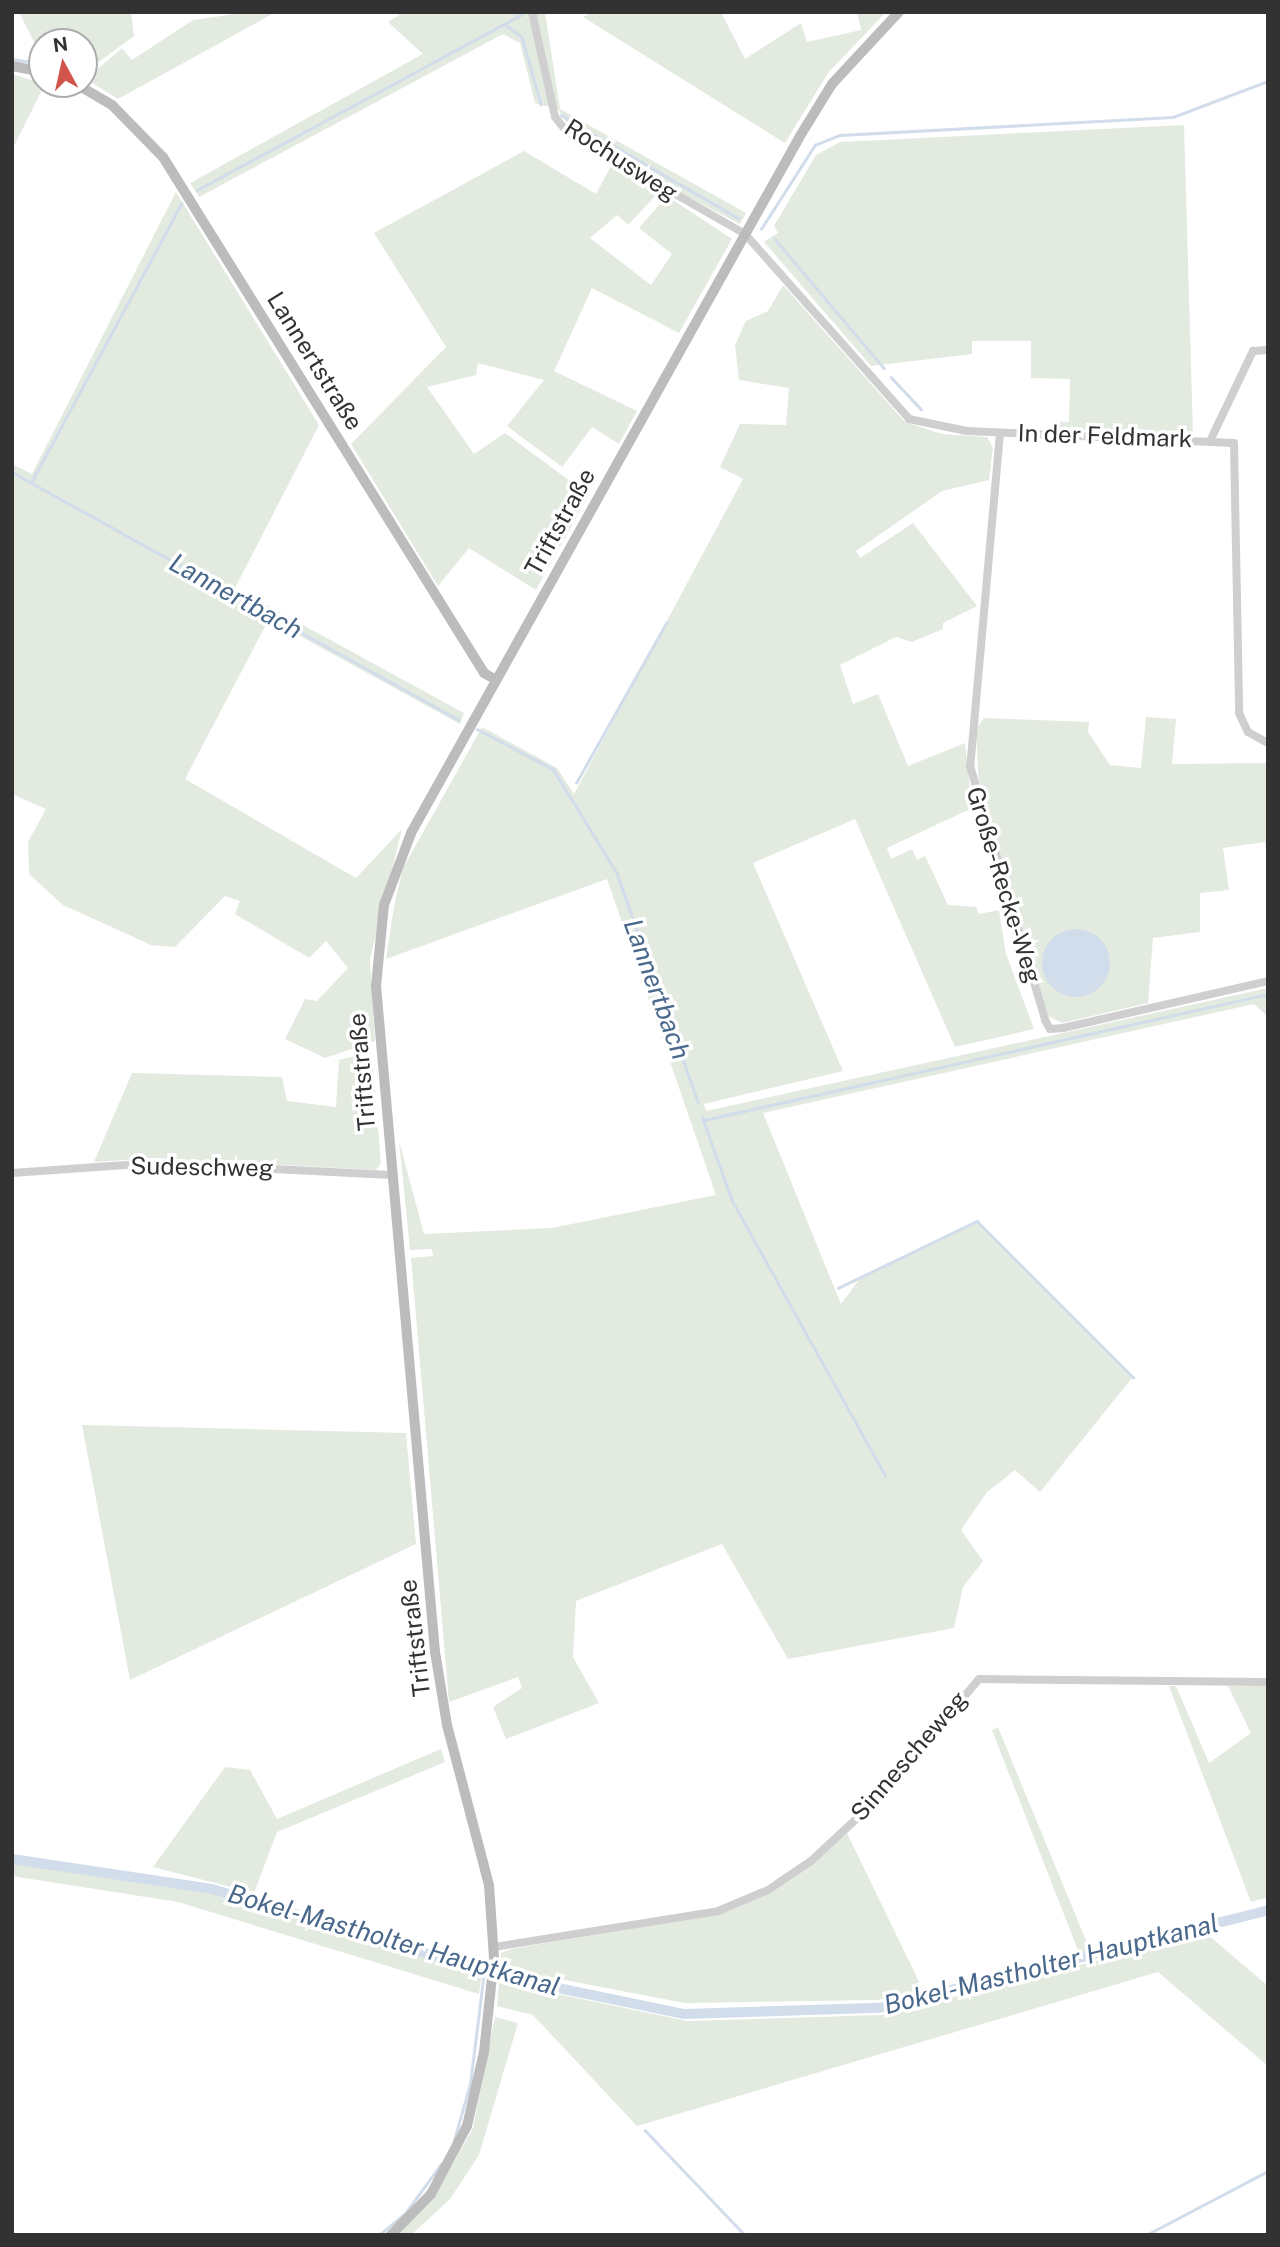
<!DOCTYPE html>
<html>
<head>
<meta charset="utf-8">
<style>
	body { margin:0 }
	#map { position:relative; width:1280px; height:2247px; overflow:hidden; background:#fff; font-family:"Public Sans",sans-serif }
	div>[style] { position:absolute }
	.green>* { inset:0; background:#e3eadf }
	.water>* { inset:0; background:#d1ddea }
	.round { border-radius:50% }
	.stream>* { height:2.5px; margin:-1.25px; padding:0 1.25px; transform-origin:1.25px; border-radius:1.25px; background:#d1ddea }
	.canal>* { height:10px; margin:-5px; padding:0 5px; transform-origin:5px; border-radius:5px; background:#d1ddea }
	.street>* { height:8px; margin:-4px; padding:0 4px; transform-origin:4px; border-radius:4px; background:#cfcfcf }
	.secondary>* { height:10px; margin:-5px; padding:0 5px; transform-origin:5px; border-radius:5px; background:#bcbcbc }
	span { translate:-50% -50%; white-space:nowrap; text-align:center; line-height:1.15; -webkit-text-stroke:7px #fff; paint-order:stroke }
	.street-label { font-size:24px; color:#323232 }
	.water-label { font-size:26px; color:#49688b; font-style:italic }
	.frame { position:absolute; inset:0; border:14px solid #323232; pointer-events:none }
	.north { position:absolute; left:28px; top:28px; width:70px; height:70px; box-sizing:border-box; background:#fff; border:2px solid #adadad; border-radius:50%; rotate:352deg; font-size:19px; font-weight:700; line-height:28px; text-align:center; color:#323232 }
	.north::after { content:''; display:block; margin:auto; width:24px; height:32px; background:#d1554c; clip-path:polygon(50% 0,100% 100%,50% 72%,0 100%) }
</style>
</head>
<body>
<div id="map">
	<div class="green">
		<i style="clip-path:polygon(19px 12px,131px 12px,134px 36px,84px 73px,84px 42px,42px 42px,42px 58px)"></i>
		<i style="clip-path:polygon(249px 12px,276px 12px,118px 99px,86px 79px,122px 48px,132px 60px,193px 20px)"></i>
		<i style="clip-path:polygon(404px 12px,545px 12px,560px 109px,746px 213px,740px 224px,669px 187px,570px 128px,558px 109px,535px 103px,520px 43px,503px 34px,199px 197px,190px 183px,423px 54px,388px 22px)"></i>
		<i style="clip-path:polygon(593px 12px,721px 12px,745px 59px,801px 23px,807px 42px,861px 30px,857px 12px,886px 12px,828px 73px,785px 143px,583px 17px)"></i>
		<i style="clip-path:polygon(12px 74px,45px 84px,12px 150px)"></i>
		<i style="clip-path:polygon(1184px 125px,1193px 433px,1051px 429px,1052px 421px,1069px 422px,1070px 379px,1031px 378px,1031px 341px,972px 341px,972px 354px,871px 366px,764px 242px,778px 233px,774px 226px,816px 155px,840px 142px)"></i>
		<i style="clip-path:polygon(524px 151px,596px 194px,612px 164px,658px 193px,628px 225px,617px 215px,590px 238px,651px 285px,672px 254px,639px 228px,667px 196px,732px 239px,679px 333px,592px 288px,554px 371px,637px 411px,619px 444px,592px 427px,562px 467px,507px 426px,544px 380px,478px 363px,476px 375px,427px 387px,474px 454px,505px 433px,589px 495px,536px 590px,469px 548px,438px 586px,351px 444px,446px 347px,374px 233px)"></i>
		<i style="clip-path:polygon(176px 192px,319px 425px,235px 588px,464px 713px,460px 724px,269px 619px,185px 779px,356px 878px,402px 829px,370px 959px,375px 1041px,325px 1058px,285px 1039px,305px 999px,317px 1001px,348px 968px,326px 941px,309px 958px,235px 914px,240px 901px,225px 896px,175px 947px,151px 945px,63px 905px,29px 874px,28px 842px,46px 809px,12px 794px,12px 464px,32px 474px)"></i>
		<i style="clip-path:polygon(783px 285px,905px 422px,942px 434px,987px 437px,993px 448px,989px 480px,942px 491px,856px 551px,860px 558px,913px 523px,977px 606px,943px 623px,943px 629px,912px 642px,896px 637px,840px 665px,853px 704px,878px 694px,908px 766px,965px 743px,972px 808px,887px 848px,891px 859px,912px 849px,917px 860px,925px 856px,948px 905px,976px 907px,979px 914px,999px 910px,1006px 954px,1034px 1029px,955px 1047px,855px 819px,753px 863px,843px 1071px,704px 1104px,706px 1111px,1268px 988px,1268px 1017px,1254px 1004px,763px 1113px,841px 1304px,859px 1280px,977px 1223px,1132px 1378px,1040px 1492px,1015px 1470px,987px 1492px,961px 1530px,983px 1561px,963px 1587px,954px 1628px,788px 1659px,722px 1544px,576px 1601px,573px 1657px,599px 1703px,506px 1739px,493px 1707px,522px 1688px,518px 1677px,449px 1702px,411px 1258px,433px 1256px,432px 1249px,410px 1250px,399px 1141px,424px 1234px,552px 1228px,716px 1195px,607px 879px,386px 959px,394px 906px,403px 868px,482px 727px,557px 768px,574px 794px,743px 479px,720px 467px,740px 424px,786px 425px,789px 388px,739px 380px,735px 345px,746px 321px,768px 311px)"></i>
		<i style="clip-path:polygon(1146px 717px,1176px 719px,1172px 764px,1268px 763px,1268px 868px,1265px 842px,1223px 848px,1229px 890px,1200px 893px,1200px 932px,1153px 938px,1148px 1003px,1062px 1023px,1046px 1015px,979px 791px,976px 729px,984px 718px,1089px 722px,1088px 732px,1110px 765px,1141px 768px)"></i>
		<i style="clip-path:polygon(366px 1053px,372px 1054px,381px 1163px,376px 1170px,155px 1158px,94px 1162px,132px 1073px,282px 1077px,287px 1101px,336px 1107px,339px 1060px)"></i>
		<i style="clip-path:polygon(82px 1425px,406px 1433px,416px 1544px,130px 1680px)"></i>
		<i style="clip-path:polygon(1268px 1685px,1268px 1897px,1251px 1902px,1169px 1686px,1176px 1686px,1209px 1763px,1251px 1733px,1228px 1686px)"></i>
		<i style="clip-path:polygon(998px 1727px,1011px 1759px,1090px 1950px,1079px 1953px,992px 1730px)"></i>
		<i style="clip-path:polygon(441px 1749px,445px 1762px,277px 1832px,254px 1893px,153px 1867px,225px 1767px,250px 1770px,277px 1819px)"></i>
		<i style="clip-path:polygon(847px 1833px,923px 1990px,877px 2000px,685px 2003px,501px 1968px,501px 1953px,511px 1949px,719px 1914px,814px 1863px)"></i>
		<i style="clip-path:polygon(12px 1863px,123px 1874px,212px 1892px,482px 1974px,479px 1994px,178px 1902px,12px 1876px)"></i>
		<i style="clip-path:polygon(1206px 1933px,1268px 1986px,1268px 2066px,1158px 1972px,637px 2126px,533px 2015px,497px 2006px,499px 1982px,687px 2021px,882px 2015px)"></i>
		<i style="clip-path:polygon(495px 2017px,518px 2023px,479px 2155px,450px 2199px,411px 2235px,398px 2235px,434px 2198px,473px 2128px)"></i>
	</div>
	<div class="water">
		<i class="round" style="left:1042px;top:929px;width:68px;height:68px"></i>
	</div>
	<div class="stream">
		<i style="left:506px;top:25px;width:20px;rotate:37deg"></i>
		<i style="left:522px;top:37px;width:70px;rotate:74.2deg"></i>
		<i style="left:12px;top:59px;width:30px;rotate:9deg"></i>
		<i style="left:561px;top:115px;width:205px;rotate:30.2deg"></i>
		<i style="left:197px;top:190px;width:368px;rotate:-28.4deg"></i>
		<i style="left:761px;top:229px;width:100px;rotate:-57.3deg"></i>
		<i style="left:815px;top:145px;width:27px;rotate:-22deg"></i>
		<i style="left:840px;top:135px;width:333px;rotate:-3.1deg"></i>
		<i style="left:1173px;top:117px;width:102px;rotate:-20.8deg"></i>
		<i style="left:775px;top:239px;width:169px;rotate:49.8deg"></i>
		<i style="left:891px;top:377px;width:44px;rotate:46.8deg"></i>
		<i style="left:12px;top:472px;width:511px;rotate:29.02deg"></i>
		<i style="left:32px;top:481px;width:315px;rotate:-61.7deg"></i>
		<i style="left:477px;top:729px;width:86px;rotate:27.8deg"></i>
		<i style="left:553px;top:769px;width:122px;rotate:58.4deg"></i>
		<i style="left:617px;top:873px;width:243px;rotate:70.5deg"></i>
		<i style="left:576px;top:783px;width:184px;rotate:-60.6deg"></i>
		<i style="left:702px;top:1116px;width:89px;rotate:70.3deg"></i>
		<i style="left:732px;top:1200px;width:315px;rotate:60.9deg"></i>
		<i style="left:704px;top:1120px;width:578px;rotate:-12.59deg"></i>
		<i style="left:838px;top:1288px;width:154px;rotate:-25.7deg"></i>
		<i style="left:977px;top:1221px;width:221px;rotate:45deg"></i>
		<i style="left:645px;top:2130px;width:145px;rotate:46.4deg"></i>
		<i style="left:454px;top:2140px;width:58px;rotate:-74.1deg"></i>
		<i style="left:470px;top:2084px;width:114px;rotate:-82.9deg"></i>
		<i style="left:513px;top:2234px;width:1px;rotate:45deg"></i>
		<i style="left:379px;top:2235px;width:35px;rotate:-40deg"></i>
		<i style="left:406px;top:2212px;width:59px;rotate:-53.9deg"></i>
		<i style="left:1146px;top:2235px;width:138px;rotate:-27.7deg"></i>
	</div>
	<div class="canal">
		<i style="left:12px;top:1859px;width:202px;rotate:8.5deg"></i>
		<i style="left:212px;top:1889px;width:306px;rotate:16.7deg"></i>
		<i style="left:505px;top:1977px;width:182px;rotate:11.7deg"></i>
		<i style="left:683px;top:2014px;width:196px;rotate:-1.8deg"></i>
		<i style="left:879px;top:2008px;width:401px;rotate:-14.1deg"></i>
	</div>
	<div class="street">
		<i style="left:532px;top:12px;width:107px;rotate:77.6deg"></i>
		<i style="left:555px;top:117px;width:19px;rotate:51deg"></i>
		<i style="left:567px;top:132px;width:205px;rotate:29.8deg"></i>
		<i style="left:745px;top:234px;width:247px;rotate:48.4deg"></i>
		<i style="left:909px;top:419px;width:59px;rotate:11.7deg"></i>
		<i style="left:967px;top:431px;width:267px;rotate:2.6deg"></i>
		<i style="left:1234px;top:443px;width:270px;rotate:88.9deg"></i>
		<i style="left:1239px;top:713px;width:21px;rotate:65deg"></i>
		<i style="left:1248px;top:732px;width:23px;rotate:29deg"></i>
		<i style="left:1000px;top:433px;width:334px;rotate:95.1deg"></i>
		<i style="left:970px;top:766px;width:265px;rotate:73.5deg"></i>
		<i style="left:1045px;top:1020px;width:10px;rotate:61deg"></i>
		<i style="left:1050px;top:1029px;width:13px;rotate:-4deg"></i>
		<i style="left:1063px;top:1028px;width:210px;rotate:-12.9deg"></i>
		<i style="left:1211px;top:439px;width:98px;rotate:-64.5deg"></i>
		<i style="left:1253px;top:351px;width:15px;rotate:-4deg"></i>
		<i style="left:12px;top:1173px;width:142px;rotate:-4deg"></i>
		<i style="left:154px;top:1163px;width:237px;rotate:2.9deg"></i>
		<i style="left:494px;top:1947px;width:227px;rotate:-9.1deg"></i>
		<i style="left:718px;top:1911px;width:54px;rotate:-22.8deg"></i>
		<i style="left:768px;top:1890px;width:52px;rotate:-34deg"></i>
		<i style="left:811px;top:1861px;width:97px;rotate:-42.9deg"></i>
		<i style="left:882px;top:1795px;width:151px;rotate:-50.1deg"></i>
		<i style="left:979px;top:1679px;width:289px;rotate:0.6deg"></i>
	</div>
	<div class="secondary">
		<i style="left:12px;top:66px;width:31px;rotate:11deg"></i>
		<i style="left:76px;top:84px;width:42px;rotate:30.3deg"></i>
		<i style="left:112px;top:105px;width:73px;rotate:45.6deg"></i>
		<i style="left:163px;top:157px;width:608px;rotate:58.11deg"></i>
		<i style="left:484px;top:673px;width:14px;rotate:30deg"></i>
		<i style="left:391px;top:2235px;width:57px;rotate:-45.7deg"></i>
		<i style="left:431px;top:2194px;width:77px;rotate:-62.1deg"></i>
		<i style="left:467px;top:2126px;width:76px;rotate:-77.1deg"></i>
		<i style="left:484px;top:2052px;width:95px;rotate:-83.9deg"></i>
		<i style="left:494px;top:1958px;width:73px;rotate:-93.9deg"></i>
		<i style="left:489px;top:1885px;width:165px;rotate:-104.7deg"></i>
		<i style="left:447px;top:1725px;width:74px;rotate:-99.3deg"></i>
		<i style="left:435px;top:1652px;width:669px;rotate:-95.06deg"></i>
		<i style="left:376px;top:986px;width:81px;rotate:-84.4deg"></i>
		<i style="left:384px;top:905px;width:77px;rotate:-69.4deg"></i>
		<i style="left:411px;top:833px;width:798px;rotate:-60.83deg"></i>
		<i style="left:800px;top:136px;width:61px;rotate:-58.4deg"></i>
		<i style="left:832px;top:84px;width:98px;rotate:-47.1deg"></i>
	</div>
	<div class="street-label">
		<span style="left:621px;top:160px;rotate:33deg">Rochusweg</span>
		<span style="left:315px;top:361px;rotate:58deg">Lannertstraße</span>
		<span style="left:1105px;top:436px;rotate:2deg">In der Feldmark</span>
		<span style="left:560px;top:522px;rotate:-61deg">Triftstraße</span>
		<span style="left:1004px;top:885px;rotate:73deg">Große-Recke-Weg</span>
		<span style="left:362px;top:1072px;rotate:-95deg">Triftstraße</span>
		<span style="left:202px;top:1167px;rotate:1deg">Sudeschweg</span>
		<span style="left:415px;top:1638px;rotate:-97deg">Triftstraße</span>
		<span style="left:909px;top:1756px;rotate:-49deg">Sinnescheweg</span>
	</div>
	<div class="water-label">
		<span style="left:236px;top:596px;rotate:29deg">Lannertbach</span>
		<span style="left:657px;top:989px;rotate:70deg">Lannertbach</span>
		<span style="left:394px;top:1940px;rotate:16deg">Bokel-Mastholter Hauptkanal</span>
		<span style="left:1051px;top:1964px;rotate:-14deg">Bokel-Mastholter Hauptkanal</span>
	</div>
	<div class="frame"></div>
	<div class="north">N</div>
</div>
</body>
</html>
